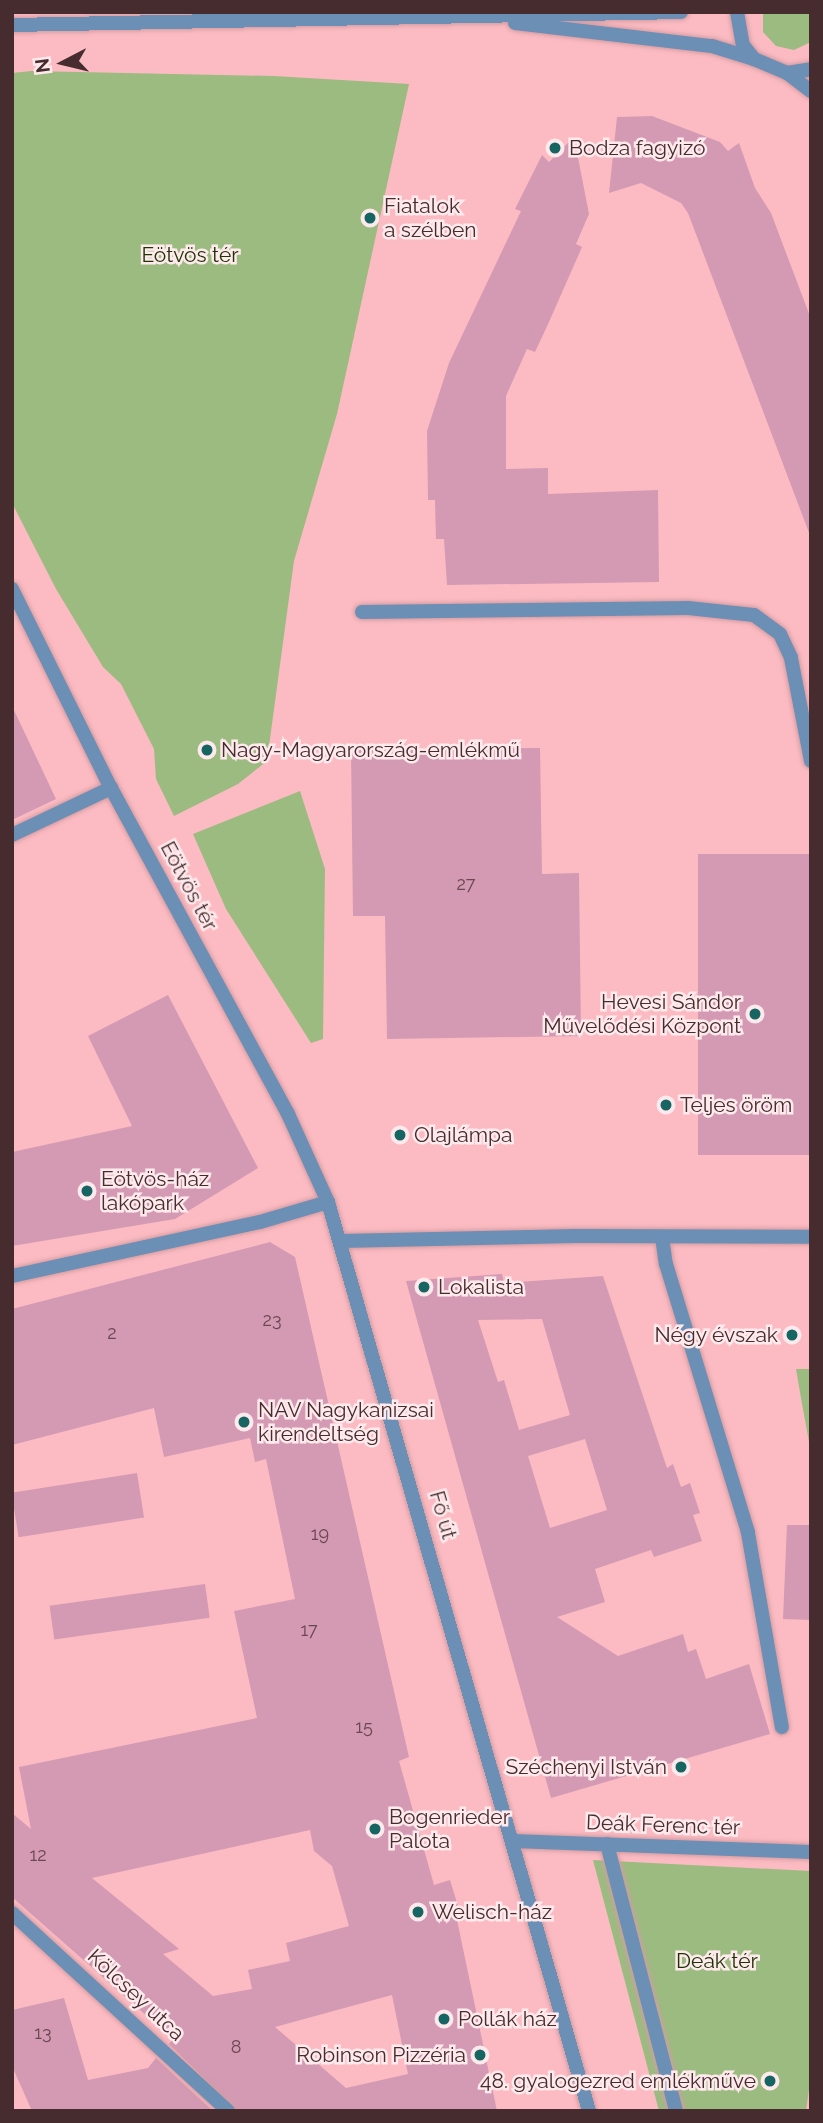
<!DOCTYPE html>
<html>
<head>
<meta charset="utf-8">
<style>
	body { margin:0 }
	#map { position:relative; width:823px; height:2123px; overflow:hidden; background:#fcbbc2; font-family:Raleway,sans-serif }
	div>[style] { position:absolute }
	.green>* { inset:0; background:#9cbb81 }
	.building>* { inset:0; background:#d49ab3; transform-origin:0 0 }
	.roads { filter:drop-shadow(0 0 2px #d49ca2) drop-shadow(0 0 2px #d49ca2) }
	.service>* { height:14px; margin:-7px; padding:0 7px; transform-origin:7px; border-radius:7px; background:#6c8fb6 }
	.pedestrian>* { height:14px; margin:-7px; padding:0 7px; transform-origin:7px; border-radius:7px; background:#6c8fb6 }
	.minor>* { height:14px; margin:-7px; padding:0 7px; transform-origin:7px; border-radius:7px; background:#6c8fb6 }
	.tertiary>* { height:14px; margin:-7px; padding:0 7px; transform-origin:7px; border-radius:7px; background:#6c8fb6 }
	.dots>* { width:19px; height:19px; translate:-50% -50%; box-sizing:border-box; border:4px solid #feeaec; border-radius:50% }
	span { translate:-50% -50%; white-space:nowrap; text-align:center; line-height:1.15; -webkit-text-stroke:5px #feeaec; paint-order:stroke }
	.number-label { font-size:18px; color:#6a4850 }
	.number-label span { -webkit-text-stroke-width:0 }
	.poi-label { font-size:21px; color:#462c2f }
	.left { translate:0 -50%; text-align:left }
	.right { translate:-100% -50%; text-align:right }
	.park-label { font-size:21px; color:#1d3302 }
	.street-label { font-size:21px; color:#462c2f }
	.frame { position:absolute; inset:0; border:14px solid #462c2f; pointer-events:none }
	.north { position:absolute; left:28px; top:28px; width:70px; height:70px; -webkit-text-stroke:5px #feeaec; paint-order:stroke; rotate:263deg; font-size:19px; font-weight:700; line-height:28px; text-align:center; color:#462c2f }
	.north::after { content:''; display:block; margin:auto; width:24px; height:32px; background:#462c2f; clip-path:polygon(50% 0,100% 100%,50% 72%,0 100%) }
</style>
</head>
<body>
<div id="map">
	<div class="green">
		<i style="clip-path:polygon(763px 12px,811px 12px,811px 42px,794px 50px,776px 46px,763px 32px)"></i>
		<i style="clip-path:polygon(31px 71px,274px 76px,409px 84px,337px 414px,294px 561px,267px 761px,238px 784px,174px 816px,156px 779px,154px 749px,121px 684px,103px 667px,56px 589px,12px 503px,12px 73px)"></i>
		<i style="clip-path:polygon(300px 791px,325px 869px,323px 1039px,311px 1043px,226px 909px,193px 834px)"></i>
		<i style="clip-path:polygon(796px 1369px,811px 1369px,811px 1453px,801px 1398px)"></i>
		<i style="clip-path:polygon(593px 1860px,811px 1871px,811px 2075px,806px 2111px,659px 2111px)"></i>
	</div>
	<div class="building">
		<i style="clip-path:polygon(652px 116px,720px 142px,728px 151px,739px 143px,755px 188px,771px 213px,811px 319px,811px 538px,688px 213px,681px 203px,641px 183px,609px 193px,617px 117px)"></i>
		<i style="clip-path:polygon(574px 137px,589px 214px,576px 244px,582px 247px,549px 322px,535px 352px,527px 349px,506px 396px,506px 469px,548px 468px,548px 494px,658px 490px,659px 582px,447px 585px,444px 539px,436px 539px,435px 500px,428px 500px,427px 431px,449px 363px,521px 211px,515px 209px,542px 155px,549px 162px)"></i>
		<i style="clip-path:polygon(12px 706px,56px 799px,12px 820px)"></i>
		<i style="clip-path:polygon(540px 748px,542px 874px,579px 873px,581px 1036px,387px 1039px,385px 916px,353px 916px,351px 750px)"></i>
		<i style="left:698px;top:854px;width:113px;height:301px"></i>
		<i style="clip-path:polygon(168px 995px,258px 1168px,175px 1219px,12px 1246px,12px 1152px,132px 1126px,88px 1036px)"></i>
		<i style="clip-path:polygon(evenodd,270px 1242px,295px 1257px,409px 1757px,399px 1761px,434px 1885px,450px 1880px,462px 1919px,457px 1920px,497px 2111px,237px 2111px,169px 2044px,173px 2039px,12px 1897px,12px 1813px,31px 1829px,19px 1767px,257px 1718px,234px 1611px,295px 1599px,266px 1459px,255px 1462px,250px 1438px,164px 1457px,154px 1408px,12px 1445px,12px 1309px,270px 1242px,310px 1830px,314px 1851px,332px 1866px,349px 1926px,286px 1943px,290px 1961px,248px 1970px,252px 1989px,213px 1996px,163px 1954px,179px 1949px,92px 1878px,310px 1830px,270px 1242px,392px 1995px,408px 2074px,346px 2088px,275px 2027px,392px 1995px)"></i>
		<i style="clip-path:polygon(evenodd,502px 1274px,504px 1283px,603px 1276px,667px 1468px,673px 1464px,681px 1487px,690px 1483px,700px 1513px,693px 1515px,702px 1541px,654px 1557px,651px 1550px,595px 1569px,605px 1602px,557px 1617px,618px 1656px,683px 1634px,688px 1652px,696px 1649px,706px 1679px,749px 1664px,770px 1734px,551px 1798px,406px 1281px,502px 1274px,542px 1319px,570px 1415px,519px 1430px,504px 1380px,498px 1382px,478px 1320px,542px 1319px,502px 1274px,585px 1439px,607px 1510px,550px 1528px,528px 1456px,585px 1439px)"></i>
		<i style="left:137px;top:1473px;width:45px;height:127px;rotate:81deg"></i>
		<i style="clip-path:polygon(787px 1525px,811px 1525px,811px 1620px,783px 1619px)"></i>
		<i style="left:205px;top:1584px;width:34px;height:157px;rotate:82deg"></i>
		<i style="clip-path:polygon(64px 1998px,88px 2080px,148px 2068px,156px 2058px,213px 2111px,32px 2111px,12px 2066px,12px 2010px)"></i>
	</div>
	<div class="roads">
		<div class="service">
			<i style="left:362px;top:612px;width:326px;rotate:-0.7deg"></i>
			<i style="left:688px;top:608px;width:66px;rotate:6.1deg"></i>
			<i style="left:754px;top:615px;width:32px;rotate:36deg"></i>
			<i style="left:780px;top:634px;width:26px;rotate:65deg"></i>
			<i style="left:791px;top:658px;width:105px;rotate:79deg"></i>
			<i style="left:340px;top:1241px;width:236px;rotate:-1.2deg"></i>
			<i style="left:607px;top:1844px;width:276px;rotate:75.5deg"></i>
		</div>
		<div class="pedestrian">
			<i style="left:576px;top:1236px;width:235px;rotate:0.2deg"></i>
			<i style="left:662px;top:1237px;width:27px;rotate:82deg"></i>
			<i style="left:666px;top:1264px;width:281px;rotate:73deg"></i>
			<i style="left:748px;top:1533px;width:197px;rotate:80.1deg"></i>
		</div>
		<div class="minor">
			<i style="left:787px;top:73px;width:30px;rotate:37deg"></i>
			<i style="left:12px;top:835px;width:110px;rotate:-25.4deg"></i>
			<i style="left:12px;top:1276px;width:254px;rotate:-12.3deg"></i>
			<i style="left:260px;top:1222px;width:71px;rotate:-16.4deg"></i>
			<i style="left:513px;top:1841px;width:298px;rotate:2.1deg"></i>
			<i style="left:12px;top:1913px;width:293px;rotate:42.5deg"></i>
		</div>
		<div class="tertiary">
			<i style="left:737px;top:12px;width:34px;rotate:80deg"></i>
			<i style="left:743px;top:45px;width:18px;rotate:52deg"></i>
			<i style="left:754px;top:59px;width:36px;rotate:23deg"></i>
			<i style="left:787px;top:73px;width:24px;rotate:-9deg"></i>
			<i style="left:515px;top:23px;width:198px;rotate:6.7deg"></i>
			<i style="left:712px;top:46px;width:44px;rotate:17.2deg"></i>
			<i style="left:12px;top:25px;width:669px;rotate:-1.11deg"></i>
			<i style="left:12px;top:589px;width:222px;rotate:63.6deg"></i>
			<i style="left:111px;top:788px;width:371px;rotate:61.5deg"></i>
			<i style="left:288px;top:1114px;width:97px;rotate:65.6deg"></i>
			<i style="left:328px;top:1202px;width:946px;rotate:73.98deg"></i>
		</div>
	</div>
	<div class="dots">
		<i style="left:555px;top:148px;background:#176562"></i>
		<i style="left:370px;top:218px;background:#176562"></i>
		<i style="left:207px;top:750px;background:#176562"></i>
		<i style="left:755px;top:1014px;background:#176562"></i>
		<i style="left:666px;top:1105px;background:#176562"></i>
		<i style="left:400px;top:1135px;background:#176562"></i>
		<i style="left:87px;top:1191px;background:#176562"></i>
		<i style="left:424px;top:1287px;background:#176562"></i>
		<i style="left:792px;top:1335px;background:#176562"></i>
		<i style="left:244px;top:1422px;background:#176562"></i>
		<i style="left:681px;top:1767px;background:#176562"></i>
		<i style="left:375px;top:1829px;background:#176562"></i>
		<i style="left:418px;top:1912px;background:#176562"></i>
		<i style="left:444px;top:2019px;background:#176562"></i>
		<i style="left:480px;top:2055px;background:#176562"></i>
		<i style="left:770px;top:2081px;background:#176562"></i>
	</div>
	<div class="number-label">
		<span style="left:466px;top:884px">27</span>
		<span style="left:272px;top:1320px">23</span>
		<span style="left:112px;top:1333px">2</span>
		<span style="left:320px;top:1534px">19</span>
		<span style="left:309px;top:1630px">17</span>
		<span style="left:364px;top:1727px">15</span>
		<span style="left:38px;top:1855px">12</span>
		<span style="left:43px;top:2033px">13</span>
		<span style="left:236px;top:2047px">8</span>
	</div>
	<div class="poi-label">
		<span class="left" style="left:569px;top:148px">Bodza fagyizó</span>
		<span class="left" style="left:384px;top:218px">Fiatalok<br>a szélben</span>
		<span class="left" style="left:221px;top:750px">Nagy-Magyarország-emlékmű</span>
		<span class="right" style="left:741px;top:1014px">Hevesi Sándor<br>Művelődési Központ</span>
		<span class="left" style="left:680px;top:1105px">Teljes öröm</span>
		<span class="left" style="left:414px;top:1135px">Olajlámpa</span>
		<span class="left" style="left:101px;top:1191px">Eötvös-ház<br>lakópark</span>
		<span class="left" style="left:438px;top:1287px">Lokalista</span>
		<span class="right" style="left:778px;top:1335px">Négy évszak</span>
		<span class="left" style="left:258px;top:1422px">NAV Nagykanizsai<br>kirendeltség</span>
		<span class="right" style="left:667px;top:1767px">Széchenyi István</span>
		<span class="left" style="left:389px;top:1829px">Bogenrieder<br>Palota</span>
		<span class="left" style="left:432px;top:1912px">Welisch-ház</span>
		<span class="left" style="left:458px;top:2019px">Pollák ház</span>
		<span class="right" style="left:466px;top:2055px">Robinson Pizzéria</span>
		<span class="right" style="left:756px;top:2081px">48. gyalogezred emlékműve</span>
	</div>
	<div class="park-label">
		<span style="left:190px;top:255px">Eötvös tér</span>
		<span style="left:717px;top:1961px">Deák tér</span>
	</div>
	<div class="street-label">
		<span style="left:189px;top:886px;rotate:62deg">Eötvös tér</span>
		<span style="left:443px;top:1515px;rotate:74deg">Fő út</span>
		<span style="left:663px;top:1825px;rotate:2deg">Deák Ferenc tér</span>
		<span style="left:136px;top:1995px;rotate:43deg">Kölcsey utca</span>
	</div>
	<div class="frame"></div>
	<div class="north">N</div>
</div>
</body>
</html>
